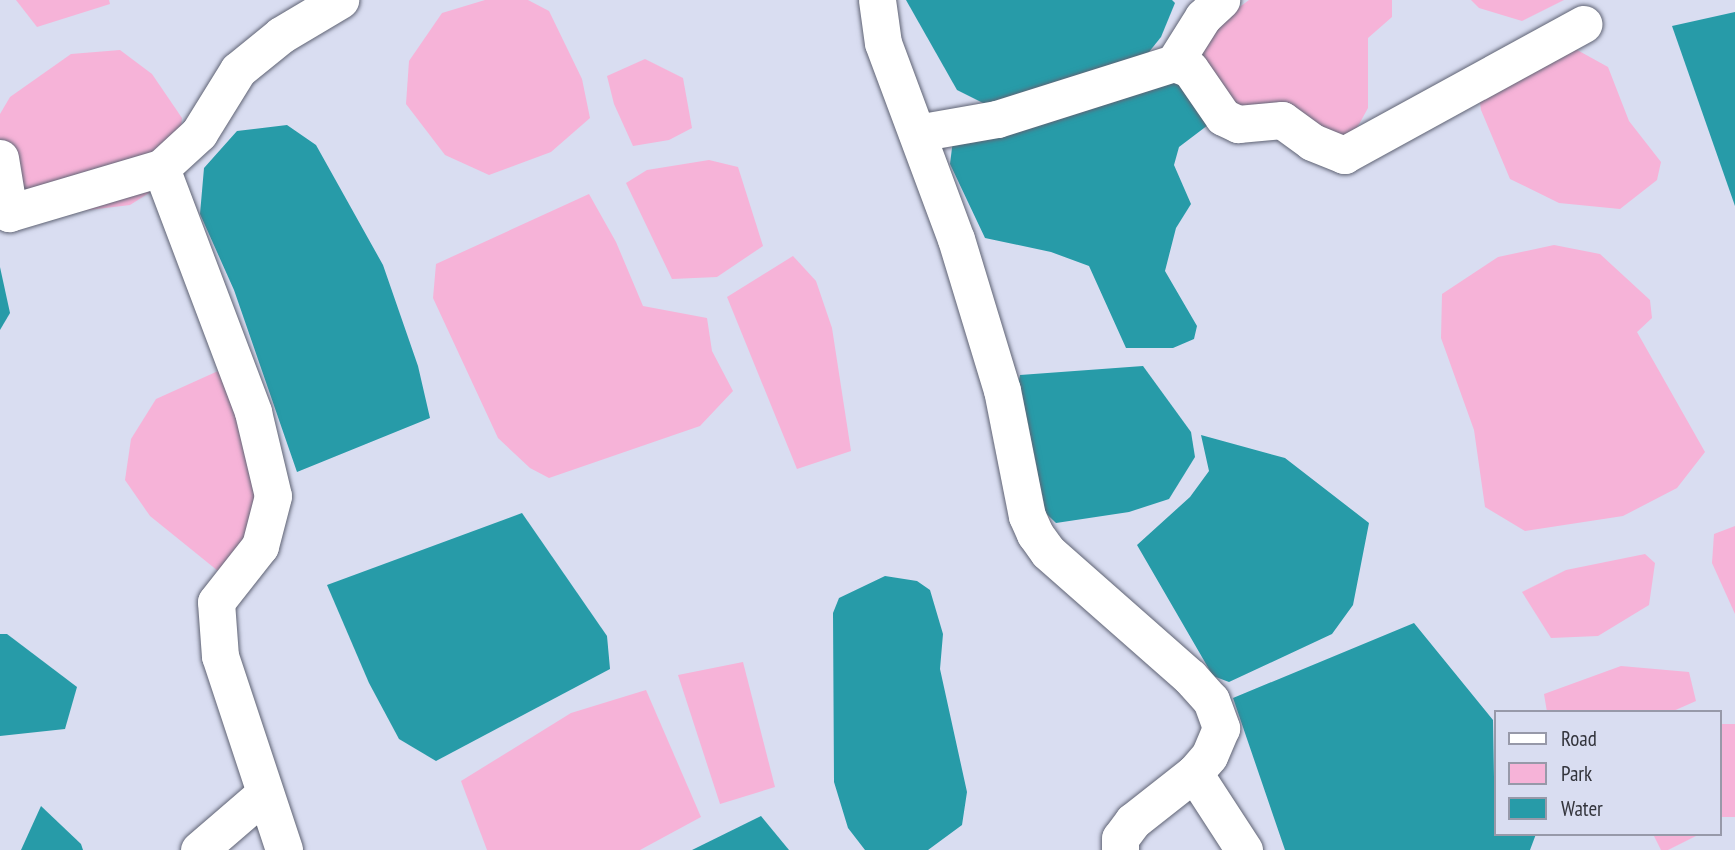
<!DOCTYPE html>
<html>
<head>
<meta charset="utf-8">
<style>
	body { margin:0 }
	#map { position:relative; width:1735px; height:850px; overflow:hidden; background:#d9ddf1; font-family:"PT Sans Narrow",sans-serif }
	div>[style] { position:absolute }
	.green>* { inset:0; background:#f6b3d8; transform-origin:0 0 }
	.water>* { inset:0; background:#279ba8 }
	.roads { filter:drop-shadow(0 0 2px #5f6374) drop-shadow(0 0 2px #5f6374) }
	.street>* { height:37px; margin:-18.5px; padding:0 18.5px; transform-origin:18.5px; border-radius:18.5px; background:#fff }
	span { translate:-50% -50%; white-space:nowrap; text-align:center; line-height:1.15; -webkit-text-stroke:5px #d9ddf1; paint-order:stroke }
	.legend { position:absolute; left:1494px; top:710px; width:228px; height:126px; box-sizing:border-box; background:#d9ddf1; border:2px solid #9799a9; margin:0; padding:9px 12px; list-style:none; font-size:21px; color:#33343c }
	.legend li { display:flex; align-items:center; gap:14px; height:35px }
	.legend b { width:35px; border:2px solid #9799a9 }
</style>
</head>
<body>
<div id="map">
	<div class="green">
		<i style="clip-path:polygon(16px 0,109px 0,110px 4px,37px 27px)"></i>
		<i style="clip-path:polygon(485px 0,528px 0,549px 11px,582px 79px,590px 118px,551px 152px,489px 175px,445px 155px,406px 104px,409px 61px,442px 13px)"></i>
		<i style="clip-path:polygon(1249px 0,1392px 0,1392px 17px,1368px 38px,1368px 108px,1352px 137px,1244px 115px,1206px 75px,1191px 33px,1218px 23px)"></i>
		<i style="clip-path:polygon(1471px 0,1564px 0,1522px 21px,1479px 8px)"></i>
		<i style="clip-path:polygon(1570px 46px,1608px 67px,1629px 121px,1661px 162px,1657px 180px,1620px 209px,1559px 203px,1510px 179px,1481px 110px,1477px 82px)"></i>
		<i style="clip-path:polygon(120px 50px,152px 74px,182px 118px,179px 149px,157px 188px,130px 205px,64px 213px,17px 209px,0 166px,0 114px,10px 97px,71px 54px)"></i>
		<i style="clip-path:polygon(645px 59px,683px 78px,692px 128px,669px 140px,633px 146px,614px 104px,607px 76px)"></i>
		<i style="clip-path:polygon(709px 160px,738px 167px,763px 246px,717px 277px,672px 279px,626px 183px,647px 170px)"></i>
		<i style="clip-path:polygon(589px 194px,616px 242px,643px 306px,707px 318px,712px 351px,733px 391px,700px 426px,549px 478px,530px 468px,498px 438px,433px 298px,436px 264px)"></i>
		<i style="clip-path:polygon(1554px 245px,1600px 254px,1650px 300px,1652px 318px,1637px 332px,1705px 452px,1677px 488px,1623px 516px,1525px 531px,1485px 507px,1474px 430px,1441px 338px,1442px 294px,1498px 257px)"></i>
		<i style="clip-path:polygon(793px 256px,816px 281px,832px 328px,851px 451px,797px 469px,727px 297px)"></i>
		<i style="clip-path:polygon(218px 371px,242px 423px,267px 522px,223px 575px,150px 516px,125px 480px,131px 439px,156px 399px)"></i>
		<i style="clip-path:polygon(1735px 526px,1735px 614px,1712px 563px,1714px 534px)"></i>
		<i style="clip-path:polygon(1645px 554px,1655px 563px,1649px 605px,1598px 636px,1551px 638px,1522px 592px,1566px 570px)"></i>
		<i style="clip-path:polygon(743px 662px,775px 787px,720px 804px,678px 675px)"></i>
		<i style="clip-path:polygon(1621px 666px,1689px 672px,1696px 701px,1671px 712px,1547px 712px,1544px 694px)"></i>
		<i style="clip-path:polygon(646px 690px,701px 817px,640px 850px,487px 850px,461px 781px,571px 713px)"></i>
		<i style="left:1735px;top:724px;width:93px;height:17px;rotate:90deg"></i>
		<i style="clip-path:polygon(1653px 834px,1700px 834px,1668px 850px,1661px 850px)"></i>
	</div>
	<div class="water">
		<i style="clip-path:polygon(906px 0,1172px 0,1175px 3px,1161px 37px,1141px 62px,995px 109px,957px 90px)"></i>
		<i style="clip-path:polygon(1735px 12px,1735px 206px,1672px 26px)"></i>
		<i style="clip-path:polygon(1174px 73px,1208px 125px,1179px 147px,1174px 165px,1191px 204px,1176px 228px,1165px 271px,1197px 326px,1194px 339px,1173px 348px,1126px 348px,1089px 266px,1051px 252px,985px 238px,950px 164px,953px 140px)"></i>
		<i style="clip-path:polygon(287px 125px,316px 145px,383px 265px,418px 366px,430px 418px,297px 472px,234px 290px,200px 214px,204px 168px,237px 131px)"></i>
		<i style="clip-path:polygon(0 267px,10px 313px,0 330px)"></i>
		<i style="clip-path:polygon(1143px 366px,1191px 432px,1195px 457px,1169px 499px,1129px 512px,1056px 523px,1029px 497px,1015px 400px,1020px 375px)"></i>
		<i style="clip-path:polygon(1201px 435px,1285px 458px,1369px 523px,1353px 605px,1332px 634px,1229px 682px,1213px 676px,1137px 545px,1190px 497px,1209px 471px)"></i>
		<i style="clip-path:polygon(522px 513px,607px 636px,610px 669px,436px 761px,399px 739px,369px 683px,327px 585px)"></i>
		<i style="clip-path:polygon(885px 576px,917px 581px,930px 590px,943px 634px,940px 669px,967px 792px,962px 825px,928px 850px,865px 850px,848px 828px,834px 782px,833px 613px,839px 598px)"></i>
		<i style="clip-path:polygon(1414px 623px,1493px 720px,1495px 834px,1536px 834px,1530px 850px,1285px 850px,1233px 698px)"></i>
		<i style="clip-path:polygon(0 634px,7px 634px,77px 687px,65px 729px,0 736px)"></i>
		<i style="clip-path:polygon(41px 806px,81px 844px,83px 850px,21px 850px)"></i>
		<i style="clip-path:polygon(761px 816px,789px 850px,692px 850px)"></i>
	</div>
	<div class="roads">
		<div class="street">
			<i style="left:877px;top:0;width:43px;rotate:82.1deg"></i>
			<i style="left:883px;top:43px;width:209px;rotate:69.6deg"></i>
			<i style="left:956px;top:239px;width:158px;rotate:73.1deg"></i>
			<i style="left:1002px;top:390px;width:128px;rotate:78.8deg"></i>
			<i style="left:1027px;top:516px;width:20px;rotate:66deg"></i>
			<i style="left:1035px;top:534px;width:22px;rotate:54deg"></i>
			<i style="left:1048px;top:552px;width:189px;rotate:41.4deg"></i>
			<i style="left:1190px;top:677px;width:31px;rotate:48deg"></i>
			<i style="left:1211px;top:700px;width:30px;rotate:70deg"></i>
			<i style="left:1221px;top:728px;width:30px;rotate:113deg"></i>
			<i style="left:1209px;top:756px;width:23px;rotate:131deg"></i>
			<i style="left:1194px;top:773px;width:78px;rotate:141.8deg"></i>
			<i style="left:1133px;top:821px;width:21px;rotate:127deg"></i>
			<i style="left:1120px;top:838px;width:12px;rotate:90deg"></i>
			<i style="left:1174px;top:63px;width:54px;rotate:-57.8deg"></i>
			<i style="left:1203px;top:17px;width:25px;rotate:-43deg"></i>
			<i style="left:917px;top:133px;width:81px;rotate:-9.9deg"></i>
			<i style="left:997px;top:119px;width:186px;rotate:-17.6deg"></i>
			<i style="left:1174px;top:63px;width:17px;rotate:21deg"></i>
			<i style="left:1190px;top:69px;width:58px;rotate:55.5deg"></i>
			<i style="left:1223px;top:117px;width:17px;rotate:25deg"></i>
			<i style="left:1238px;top:124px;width:44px;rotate:-5.2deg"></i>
			<i style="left:1282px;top:120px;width:37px;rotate:36deg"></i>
			<i style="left:1312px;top:142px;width:35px;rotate:22deg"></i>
			<i style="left:1344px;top:155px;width:273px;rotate:-28.7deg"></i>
			<i style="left:0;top:158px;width:56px;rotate:80.7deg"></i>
			<i style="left:9px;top:213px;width:159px;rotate:-16.5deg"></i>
			<i style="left:161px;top:168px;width:52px;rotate:-42.6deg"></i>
			<i style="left:199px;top:133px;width:74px;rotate:-58.2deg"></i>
			<i style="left:238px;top:70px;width:55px;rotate:-39.1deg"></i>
			<i style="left:281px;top:35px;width:69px;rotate:-30.7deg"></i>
			<i style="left:161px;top:168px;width:261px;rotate:69.3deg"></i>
			<i style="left:253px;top:412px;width:86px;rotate:76.6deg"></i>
			<i style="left:273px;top:496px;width:52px;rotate:104.6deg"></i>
			<i style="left:260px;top:546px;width:71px;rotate:128.2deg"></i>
			<i style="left:216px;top:602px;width:54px;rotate:85.8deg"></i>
			<i style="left:220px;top:656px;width:204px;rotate:71.7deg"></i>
			<i style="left:1194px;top:773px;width:92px;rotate:57deg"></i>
			<i style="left:199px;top:850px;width:87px;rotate:-40.8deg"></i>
		</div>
	</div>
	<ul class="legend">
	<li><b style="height:9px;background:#fff"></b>Road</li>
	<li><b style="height:19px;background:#f6b3d8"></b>Park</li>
	<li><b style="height:19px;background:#279ba8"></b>Water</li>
	</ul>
</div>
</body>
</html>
